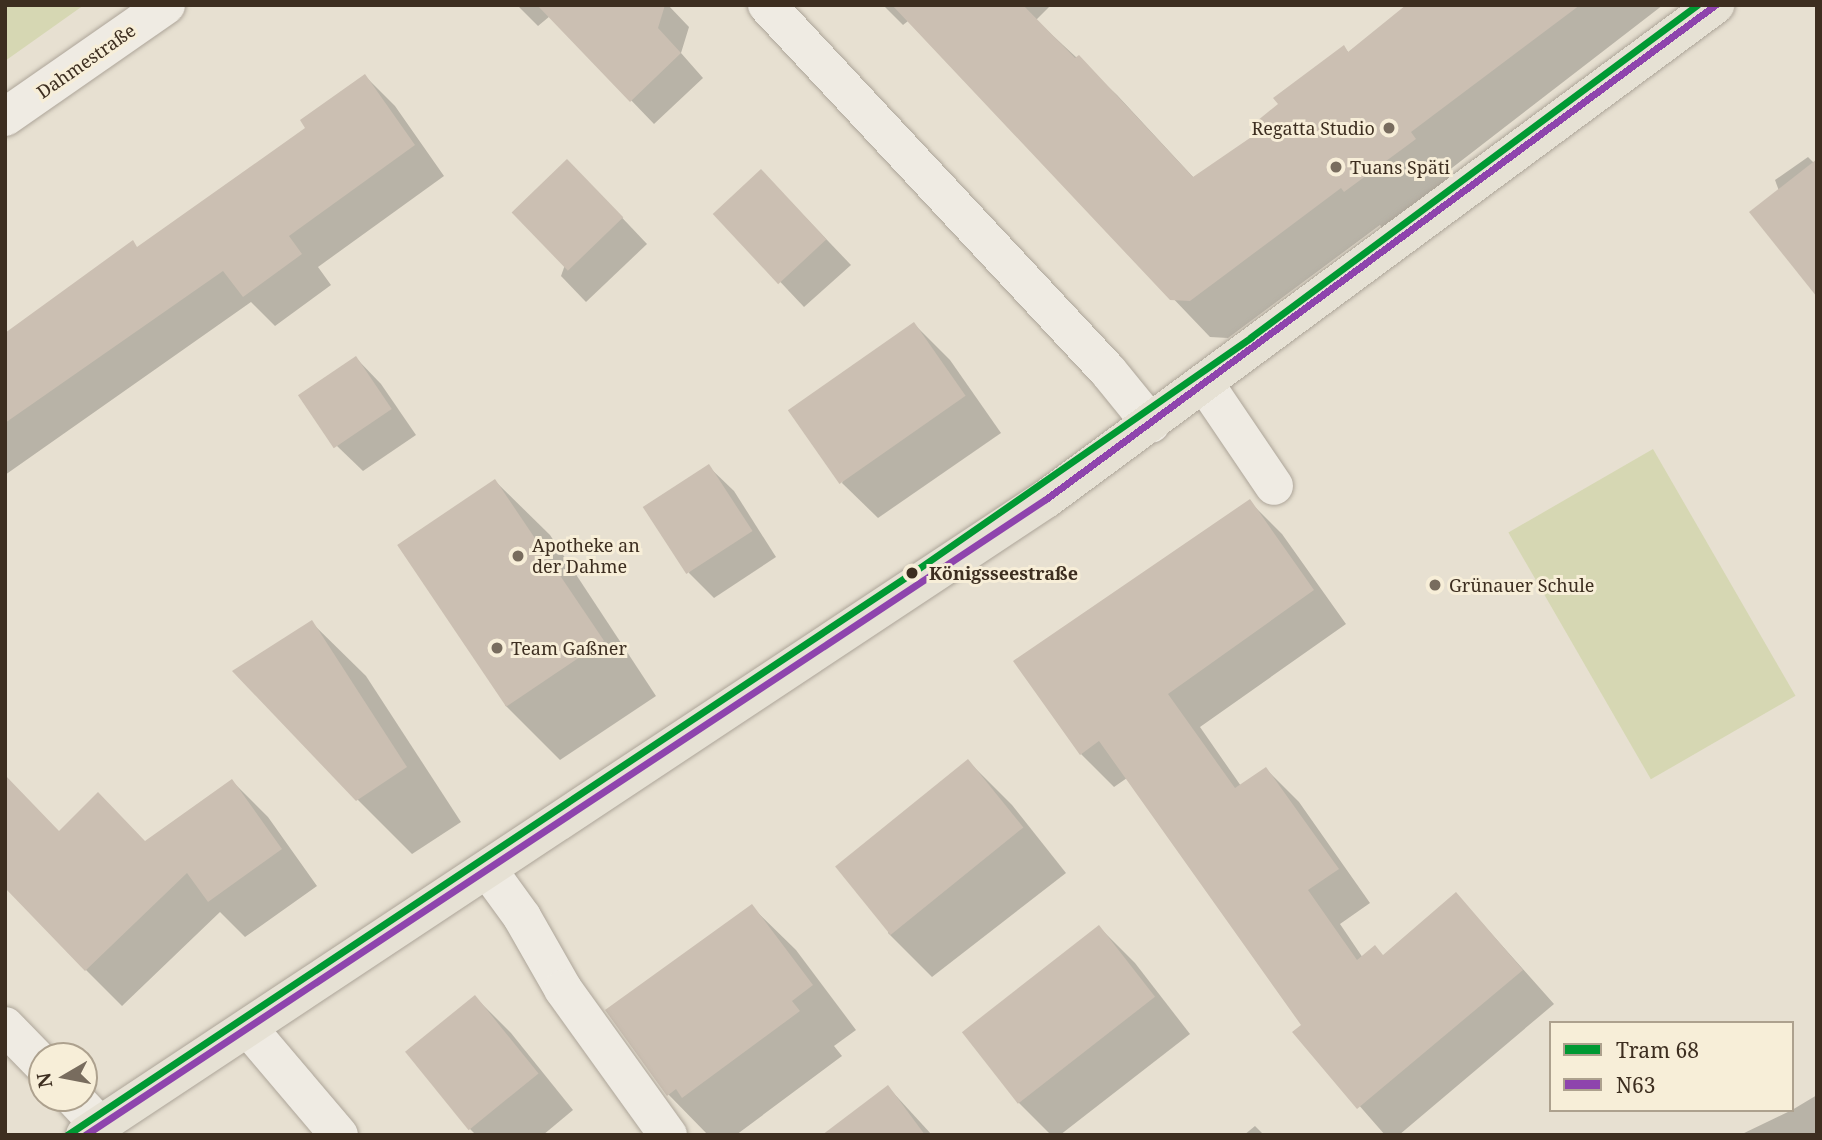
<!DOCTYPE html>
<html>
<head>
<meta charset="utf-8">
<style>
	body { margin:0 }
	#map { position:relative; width:1822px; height:1140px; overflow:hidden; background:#e7e0d1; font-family:"Noto Serif",serif }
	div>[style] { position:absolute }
	.green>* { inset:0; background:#d6d7b3; transform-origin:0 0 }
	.shadow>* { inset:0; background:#0003 }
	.building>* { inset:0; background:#cbbfb2; transform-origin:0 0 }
	.roads { filter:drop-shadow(0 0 2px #ada599) drop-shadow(0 0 2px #ada599) }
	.minor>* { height:38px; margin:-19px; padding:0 19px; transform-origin:19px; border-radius:19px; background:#efebe3 }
	.major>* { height:38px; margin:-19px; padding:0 19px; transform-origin:19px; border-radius:19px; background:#e6e1d4 }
	.bus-1>* { height:7px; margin:-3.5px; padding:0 3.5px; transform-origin:3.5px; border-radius:3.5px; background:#8e44ad }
	.tram-1>* { height:7px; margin:-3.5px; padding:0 3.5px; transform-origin:3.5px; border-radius:3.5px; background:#093 }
	.dots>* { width:19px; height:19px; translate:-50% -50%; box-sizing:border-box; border:4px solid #f7eed8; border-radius:50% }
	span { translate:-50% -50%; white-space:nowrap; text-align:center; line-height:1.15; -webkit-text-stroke:6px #f7eed8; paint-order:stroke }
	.street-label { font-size:18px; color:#3d2e20 }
	.poi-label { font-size:18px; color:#3d2e20 }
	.right { translate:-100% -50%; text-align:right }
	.left { translate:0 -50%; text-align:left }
	.stop-label { font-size:18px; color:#3d2e20; font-weight:700 }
	.frame { position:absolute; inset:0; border:7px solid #3d2e20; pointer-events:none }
	.legend { position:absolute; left:1549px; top:1021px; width:245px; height:91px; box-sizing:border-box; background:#f7eed8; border:2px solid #ada18e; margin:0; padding:9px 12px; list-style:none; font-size:21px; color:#3d2e20 }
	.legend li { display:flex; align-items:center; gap:14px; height:35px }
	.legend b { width:35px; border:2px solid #ada18e }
	.north { position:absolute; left:28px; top:1042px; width:70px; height:70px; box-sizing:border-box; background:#f7eed8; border:2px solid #ada18e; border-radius:50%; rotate:260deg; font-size:19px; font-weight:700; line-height:28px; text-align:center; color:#3d2e20 }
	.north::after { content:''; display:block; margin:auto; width:24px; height:32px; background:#786c5e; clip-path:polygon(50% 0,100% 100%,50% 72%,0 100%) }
</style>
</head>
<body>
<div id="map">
	<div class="green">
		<i style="clip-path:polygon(5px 5px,84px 5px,5px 61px)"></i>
		<i style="left:1653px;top:449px;width:285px;height:167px;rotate:60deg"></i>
	</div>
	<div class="shadow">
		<i style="clip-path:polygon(517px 5px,668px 5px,689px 27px,681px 53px,703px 78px,654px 124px,550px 16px,538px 26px)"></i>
		<i style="clip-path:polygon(883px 5px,1051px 5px,1036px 20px,1117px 95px,1194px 178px,1265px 129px,1344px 47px,1349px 53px,1409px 5px,1663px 5px,1448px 171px,1453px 178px,1383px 229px,1380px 225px,1228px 338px,1210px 337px,908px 21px,903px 25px)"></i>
		<i style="clip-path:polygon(365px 76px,395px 106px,444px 176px,318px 267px,331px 285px,275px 326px,251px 302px,5px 475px,5px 334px,138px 249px,308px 128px)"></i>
		<i style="clip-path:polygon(1808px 157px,1814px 163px,1779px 191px,1775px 180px)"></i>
		<i style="clip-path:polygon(593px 187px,647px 244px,586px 302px,561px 276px)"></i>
		<i style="clip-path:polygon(786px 197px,851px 265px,804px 307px,717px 215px)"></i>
		<i style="clip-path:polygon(914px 324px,950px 360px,1001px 433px,878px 518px,842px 483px)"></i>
		<i style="clip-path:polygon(356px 358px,381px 384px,416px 435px,363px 471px,337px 446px)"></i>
		<i style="clip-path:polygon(708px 466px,734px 491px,776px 557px,714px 598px,689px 573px)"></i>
		<i style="clip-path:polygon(495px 481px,550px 535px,656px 696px,560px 760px,505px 705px)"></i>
		<i style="clip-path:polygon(1249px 501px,1282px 534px,1346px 624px,1200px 727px,1241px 786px,1266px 769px,1299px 802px,1370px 903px,1340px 924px,1363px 958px,1384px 956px,1456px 894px,1554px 1004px,1399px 1135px,1385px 1135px,1295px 1032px,1303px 1025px,1127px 778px,1114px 787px,1081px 754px)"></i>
		<i style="clip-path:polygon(311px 622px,366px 676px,461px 822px,412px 854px,357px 799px)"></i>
		<i style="clip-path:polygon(968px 761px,1012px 805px,1066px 873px,932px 977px,888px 933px)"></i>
		<i style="clip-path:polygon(232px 781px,268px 817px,317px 886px,245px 937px,220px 912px,122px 1006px,86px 970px,59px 833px,146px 843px)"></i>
		<i style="clip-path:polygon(751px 906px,796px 950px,856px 1030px,834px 1046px,842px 1056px,736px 1135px,708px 1135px,668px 1094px)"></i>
		<i style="clip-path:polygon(1099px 927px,1135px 963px,1190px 1034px,1060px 1135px,1051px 1135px,1019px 1103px,964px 1032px)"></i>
		<i style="clip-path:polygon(475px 997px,511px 1033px,573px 1110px,543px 1135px,476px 1135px,470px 1129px)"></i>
		<i style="clip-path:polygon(888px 1087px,932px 1135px,825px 1135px)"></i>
		<i style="clip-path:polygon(1817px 1095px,1817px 1135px,1740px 1135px,1792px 1110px)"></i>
		<i style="clip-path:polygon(1255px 1126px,1264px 1135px,1244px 1135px)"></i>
	</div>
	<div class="building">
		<i style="clip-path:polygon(537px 5px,665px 5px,658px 28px,681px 53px,630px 102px)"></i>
		<i style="clip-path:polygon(892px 5px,1023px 5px,1075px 58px,1079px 55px,1193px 177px,1263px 129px,1257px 121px,1278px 104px,1273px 98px,1344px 45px,1348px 52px,1406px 5px,1580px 5px,1411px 132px,1416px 139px,1344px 192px,1341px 188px,1190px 301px,1170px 300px)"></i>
		<i style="clip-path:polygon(365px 74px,415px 145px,289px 236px,302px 254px,243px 297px,223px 271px,5px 423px,5px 333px,133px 240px,137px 247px,305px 128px,300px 120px)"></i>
		<i style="left:567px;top:159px;width:81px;height:77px;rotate:46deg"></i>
		<i style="clip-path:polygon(1817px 159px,1817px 297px,1749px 212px)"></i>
		<i style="left:761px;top:169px;width:96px;height:66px;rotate:47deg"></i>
		<i style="left:914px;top:322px;width:90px;height:154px;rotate:55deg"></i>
		<i style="left:356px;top:356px;width:64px;height:70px;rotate:56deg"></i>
		<i style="left:709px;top:464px;width:80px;height:79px;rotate:57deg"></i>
		<i style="left:495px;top:479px;width:195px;height:118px;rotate:56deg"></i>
		<i style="clip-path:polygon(1250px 499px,1314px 590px,1168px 694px,1235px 788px,1266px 767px,1339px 869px,1308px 890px,1357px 960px,1375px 945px,1383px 955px,1456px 892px,1523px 970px,1357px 1109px,1292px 1032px,1301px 1025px,1099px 741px,1080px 755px,1013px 661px)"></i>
		<i style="clip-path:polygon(312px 620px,407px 767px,356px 801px,232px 671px)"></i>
		<i style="left:968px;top:759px;width:88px;height:171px;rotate:51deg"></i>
		<i style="clip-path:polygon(5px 775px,59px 831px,98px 792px,145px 841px,232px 779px,282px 849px,208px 902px,187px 873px,85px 971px,5px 888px)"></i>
		<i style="clip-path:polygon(752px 904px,813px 985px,792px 1001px,800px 1011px,682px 1098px,676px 1089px,667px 1096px,605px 1010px)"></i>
		<i style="left:1099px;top:925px;width:91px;height:174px;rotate:52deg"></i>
		<i style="left:475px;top:995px;width:101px;height:90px;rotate:51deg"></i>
		<i style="clip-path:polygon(888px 1085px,925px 1135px,822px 1135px)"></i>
	</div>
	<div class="roads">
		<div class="minor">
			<i style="left:767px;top:5px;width:500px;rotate:47.03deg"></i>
			<i style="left:1108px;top:371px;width:68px;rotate:50.9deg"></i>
			<i style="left:5px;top:117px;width:196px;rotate:-34.8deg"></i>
			<i style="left:1205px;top:384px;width:123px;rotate:55.9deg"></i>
			<i style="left:488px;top:870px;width:58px;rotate:54.1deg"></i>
			<i style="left:522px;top:917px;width:83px;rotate:60.3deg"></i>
			<i style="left:563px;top:989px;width:180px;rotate:54.3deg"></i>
			<i style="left:5px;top:1026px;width:53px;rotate:45.8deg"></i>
			<i style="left:249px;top:1029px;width:139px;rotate:49.7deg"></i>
			<i style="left:74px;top:1098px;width:37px;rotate:47deg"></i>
		</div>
		<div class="major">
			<i style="left:85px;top:1135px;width:1152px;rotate:-33.5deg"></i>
			<i style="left:1046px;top:499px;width:832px;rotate:-36.44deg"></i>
		</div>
	</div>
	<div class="bus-1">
		<i style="left:85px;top:1135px;width:1152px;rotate:-33.5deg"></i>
		<i style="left:1046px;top:499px;width:832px;rotate:-36.44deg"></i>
	</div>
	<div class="tram-1">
		<i style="left:67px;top:1135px;width:1015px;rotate:-33.63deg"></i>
		<i style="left:912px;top:573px;width:413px;rotate:-34.8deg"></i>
		<i style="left:1251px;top:337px;width:556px;rotate:-36.66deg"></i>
	</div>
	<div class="dots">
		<i style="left:1389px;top:128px;background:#786c5e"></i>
		<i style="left:1336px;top:167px;background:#786c5e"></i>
		<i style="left:518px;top:556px;background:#786c5e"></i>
		<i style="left:912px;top:573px;background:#3d2e20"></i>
		<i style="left:1435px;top:585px;background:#786c5e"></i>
		<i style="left:497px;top:648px;background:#786c5e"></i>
	</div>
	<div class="street-label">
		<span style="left:86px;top:61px;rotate:-35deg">Dahmestraße</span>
	</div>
	<div class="poi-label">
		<span class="right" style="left:1375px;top:128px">Regatta Studio</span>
		<span class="left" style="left:1350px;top:167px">Tuans Späti</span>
		<span class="left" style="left:532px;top:556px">Apotheke an<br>der Dahme</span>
		<span class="left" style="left:1449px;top:585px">Grünauer Schule</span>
		<span class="left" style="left:511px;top:648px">Team Gaßner</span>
	</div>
	<div class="stop-label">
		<span class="left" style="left:929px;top:573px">Königsseestraße</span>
	</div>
	<div class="frame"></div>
	<ul class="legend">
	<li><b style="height:9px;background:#093"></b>Tram 68</li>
	<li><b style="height:9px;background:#8e44ad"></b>N63</li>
	</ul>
	<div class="north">N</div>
</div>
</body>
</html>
